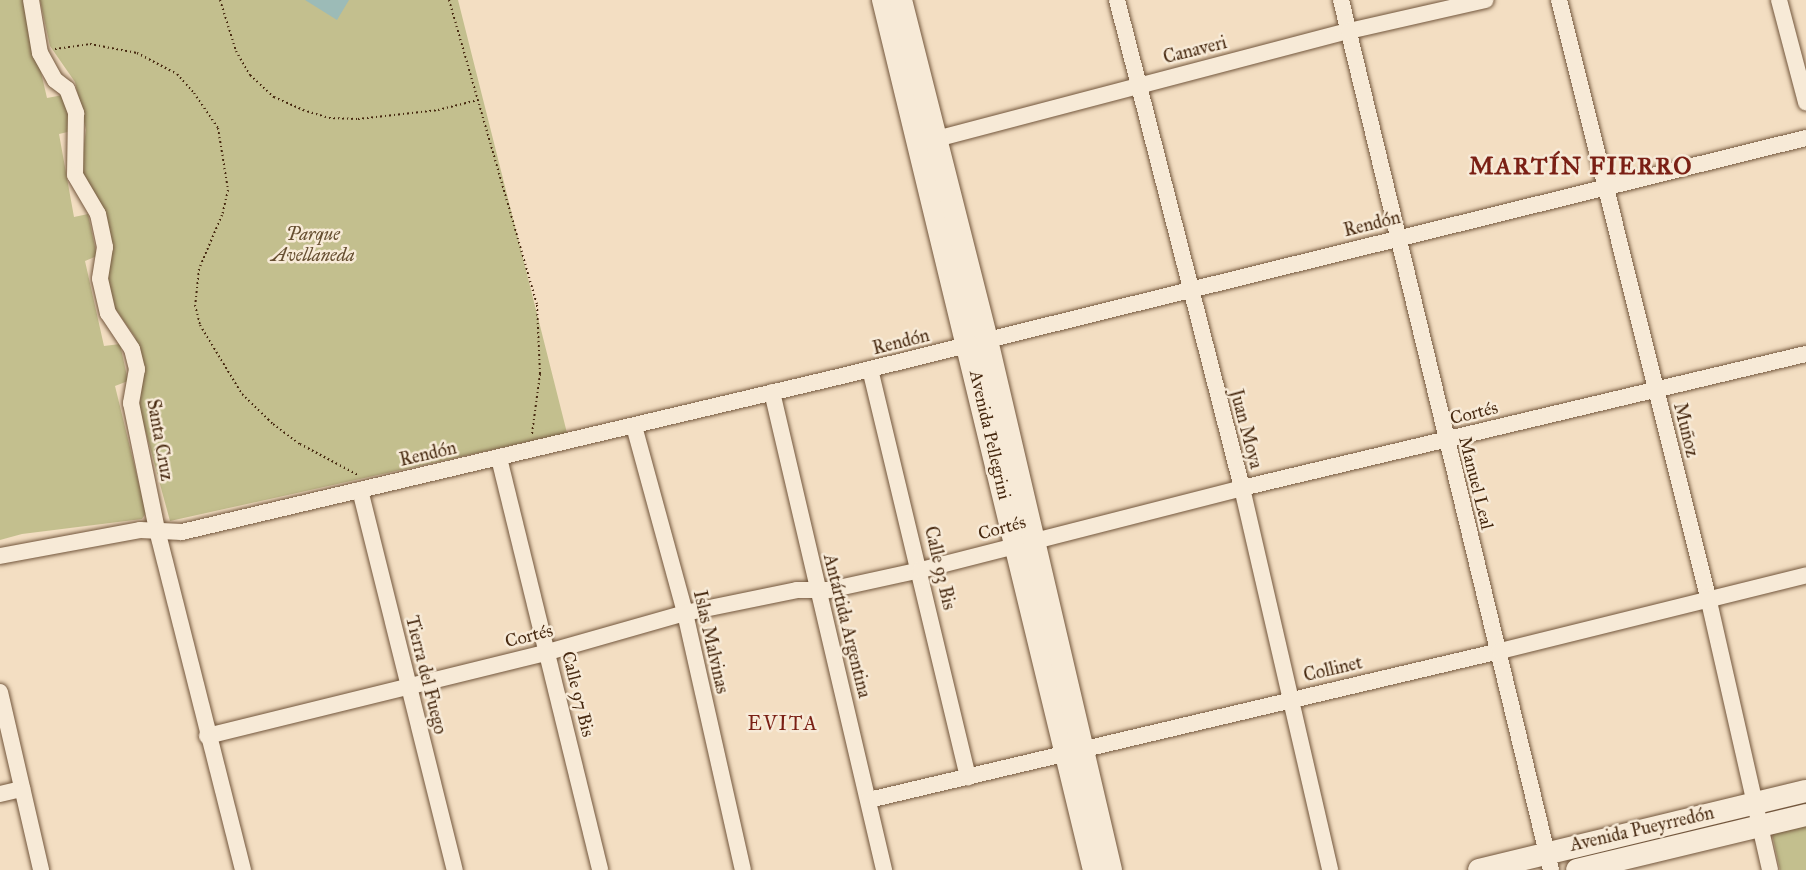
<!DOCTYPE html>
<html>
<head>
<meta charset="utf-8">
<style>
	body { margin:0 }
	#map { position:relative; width:1806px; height:870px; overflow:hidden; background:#f3dec2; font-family:"IM FELL Great Primer",serif }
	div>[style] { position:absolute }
	.green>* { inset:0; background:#c3bf8e }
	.water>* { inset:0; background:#9cbbb7 }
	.path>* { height:2px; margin-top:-1px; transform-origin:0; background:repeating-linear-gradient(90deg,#472910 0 1.5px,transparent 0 4.5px) }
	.roads { filter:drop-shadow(0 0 2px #72563c) drop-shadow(0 0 2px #72563c) }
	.street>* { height:16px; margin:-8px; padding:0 8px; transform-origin:8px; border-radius:8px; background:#f7ead7 }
	.secondary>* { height:22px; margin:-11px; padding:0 11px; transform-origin:11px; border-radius:11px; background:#f7ead7 }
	span { translate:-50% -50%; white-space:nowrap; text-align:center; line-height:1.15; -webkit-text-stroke:5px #f7ead7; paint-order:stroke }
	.street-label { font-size:18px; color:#472910 }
	.park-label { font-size:18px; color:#664e30; font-style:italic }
	.neighbourhood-label { font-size:20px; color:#7a1f14; letter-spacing:1.5px }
	.district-label { font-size:24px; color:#7a1f14; font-weight:700; letter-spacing:1.5px }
</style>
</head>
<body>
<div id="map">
	<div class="green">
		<i style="clip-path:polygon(0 0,24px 0,47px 98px,63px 95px,72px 131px,59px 134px,74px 217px,88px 214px,97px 256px,85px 261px,104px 346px,120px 344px,128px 381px,115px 386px,146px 513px,142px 519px,22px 534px,0 540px)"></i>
		<i style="clip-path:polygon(40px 0,458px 0,567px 433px,170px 521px,139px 407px,144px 373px,135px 337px,112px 304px,80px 172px,86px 130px,75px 82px,50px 46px)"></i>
		<i style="clip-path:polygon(1806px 826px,1806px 870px,1780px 870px,1772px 834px)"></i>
	</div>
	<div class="water">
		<i style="clip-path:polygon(305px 0,349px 0,337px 20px)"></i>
	</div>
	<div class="path">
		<i style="left:220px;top:0;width:53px;rotate:72.6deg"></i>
		<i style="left:236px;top:51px;width:28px;rotate:60deg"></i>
		<i style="left:250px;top:75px;width:33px;rotate:43deg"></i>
		<i style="left:274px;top:97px;width:32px;rotate:24deg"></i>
		<i style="left:303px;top:110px;width:27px;rotate:17deg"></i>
		<i style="left:329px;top:118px;width:29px;rotate:2deg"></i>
		<i style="left:358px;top:119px;width:81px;rotate:-6.4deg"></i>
		<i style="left:438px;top:110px;width:41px;rotate:-14deg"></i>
		<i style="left:449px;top:0;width:317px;rotate:73.9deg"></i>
		<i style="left:537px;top:305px;width:69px;rotate:87.5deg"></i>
		<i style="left:540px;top:374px;width:61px;rotate:97.6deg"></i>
		<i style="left:55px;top:49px;width:35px;rotate:-8deg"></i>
		<i style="left:90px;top:44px;width:48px;rotate:10.8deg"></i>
		<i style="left:137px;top:53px;width:45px;rotate:27.7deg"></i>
		<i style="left:177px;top:74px;width:25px;rotate:48deg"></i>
		<i style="left:194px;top:93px;width:42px;rotate:55.6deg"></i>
		<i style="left:218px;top:128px;width:63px;rotate:80.8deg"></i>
		<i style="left:228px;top:190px;width:26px;rotate:103deg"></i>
		<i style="left:222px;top:215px;width:59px;rotate:113.1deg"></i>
		<i style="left:199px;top:269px;width:36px;rotate:96deg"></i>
		<i style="left:195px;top:305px;width:21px;rotate:76deg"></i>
		<i style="left:200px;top:325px;width:81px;rotate:58.7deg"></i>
		<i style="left:242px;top:394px;width:43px;rotate:44.1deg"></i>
		<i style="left:273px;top:424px;width:34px;rotate:37deg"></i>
		<i style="left:300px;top:444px;width:66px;rotate:28.1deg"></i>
	</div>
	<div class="roads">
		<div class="street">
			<i style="left:31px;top:0;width:54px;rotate:80.4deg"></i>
			<i style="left:40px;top:53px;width:31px;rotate:61deg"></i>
			<i style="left:55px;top:80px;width:15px;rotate:37deg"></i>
			<i style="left:67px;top:89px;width:26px;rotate:69deg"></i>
			<i style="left:76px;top:113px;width:62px;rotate:90.9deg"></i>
			<i style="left:75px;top:175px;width:45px;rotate:59.5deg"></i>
			<i style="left:98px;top:214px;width:34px;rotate:78deg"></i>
			<i style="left:105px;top:247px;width:32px;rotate:99deg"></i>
			<i style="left:100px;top:279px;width:35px;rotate:77deg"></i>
			<i style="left:108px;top:313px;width:43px;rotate:56.3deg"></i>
			<i style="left:132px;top:349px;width:21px;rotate:76deg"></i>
			<i style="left:137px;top:369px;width:35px;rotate:100deg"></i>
			<i style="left:131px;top:403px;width:130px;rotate:78.4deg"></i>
			<i style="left:157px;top:530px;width:351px;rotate:75.8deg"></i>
			<i style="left:1117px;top:0;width:504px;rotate:75.63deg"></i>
			<i style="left:1242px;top:488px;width:392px;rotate:77deg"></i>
			<i style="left:1341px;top:0;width:895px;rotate:76.43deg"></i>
			<i style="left:1559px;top:0;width:615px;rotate:75.99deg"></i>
			<i style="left:1708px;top:597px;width:280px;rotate:77.2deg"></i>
			<i style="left:1779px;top:0;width:106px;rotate:75.2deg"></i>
			<i style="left:925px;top:142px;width:438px;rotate:-14.7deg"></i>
			<i style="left:1349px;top:31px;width:140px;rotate:-12.8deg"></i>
			<i style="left:870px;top:369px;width:420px;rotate:76.5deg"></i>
			<i style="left:772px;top:392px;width:491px;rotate:76.8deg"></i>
			<i style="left:634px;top:426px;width:194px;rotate:74.7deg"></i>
			<i style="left:685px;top:613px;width:263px;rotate:77.3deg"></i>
			<i style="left:499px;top:458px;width:424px;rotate:76.2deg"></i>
			<i style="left:360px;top:490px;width:392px;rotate:76deg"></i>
			<i style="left:0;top:556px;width:142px;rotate:-10.5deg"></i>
			<i style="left:140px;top:530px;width:42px;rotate:2.7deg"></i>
			<i style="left:182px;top:532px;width:682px;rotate:-13.3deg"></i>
			<i style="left:846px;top:375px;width:989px;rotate:-13.87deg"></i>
			<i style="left:0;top:692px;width:183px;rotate:77deg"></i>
			<i style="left:207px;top:736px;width:351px;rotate:-13.8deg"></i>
			<i style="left:548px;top:652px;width:142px;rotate:-15.9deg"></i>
			<i style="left:685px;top:613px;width:114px;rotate:-11.6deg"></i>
			<i style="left:797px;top:590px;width:32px"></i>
			<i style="left:829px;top:590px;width:94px;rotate:-12.3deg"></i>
			<i style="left:921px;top:570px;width:331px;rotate:-14.3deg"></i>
			<i style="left:1242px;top:488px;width:580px;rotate:-13.37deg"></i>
			<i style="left:0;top:794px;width:23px;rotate:-13deg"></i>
			<i style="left:869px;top:800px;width:648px;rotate:-13.29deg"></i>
			<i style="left:1500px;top:651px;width:315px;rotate:-13.9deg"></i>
		</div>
		<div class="secondary">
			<i style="left:883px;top:0;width:895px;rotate:76.37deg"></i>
			<i style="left:901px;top:0;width:351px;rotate:75.8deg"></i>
			<i style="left:987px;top:340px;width:544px;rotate:76.83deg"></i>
			<i style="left:1479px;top:870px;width:336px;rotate:-13.6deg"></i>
			<i style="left:1577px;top:870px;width:236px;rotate:-13.5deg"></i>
		</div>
	</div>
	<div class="street-label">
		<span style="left:1195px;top:50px;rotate:-14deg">Canaveri</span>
		<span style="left:1372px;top:224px;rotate:-14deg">Rendón</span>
		<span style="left:901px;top:342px;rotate:-14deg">Rendón</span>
		<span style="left:1474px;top:413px;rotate:-14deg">Cortés</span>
		<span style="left:1246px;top:429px;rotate:75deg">Juan Moya</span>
		<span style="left:1686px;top:430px;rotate:76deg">Muñoz</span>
		<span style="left:990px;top:435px;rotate:77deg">Avenida Pellegrini</span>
		<span style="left:160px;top:440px;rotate:80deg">Santa Cruz</span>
		<span style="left:428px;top:454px;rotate:-13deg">Rendón</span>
		<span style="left:1476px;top:483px;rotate:76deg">Manuel Leal</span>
		<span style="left:1002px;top:528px;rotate:-15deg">Cortés</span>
		<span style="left:940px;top:568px;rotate:77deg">Calle 93 Bis</span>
		<span style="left:847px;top:626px;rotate:76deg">Antártida Argentina</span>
		<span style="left:529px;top:636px;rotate:-14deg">Cortés</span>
		<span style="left:711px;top:642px;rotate:77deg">Islas Malvinas</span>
		<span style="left:1333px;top:669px;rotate:-13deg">Collinet</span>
		<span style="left:426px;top:675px;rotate:76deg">Tierra del Fuego</span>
		<span style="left:578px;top:694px;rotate:76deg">Calle 97 Bis</span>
		<span style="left:1642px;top:829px;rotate:-13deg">Avenida Pueyrredón</span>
	</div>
	<div class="park-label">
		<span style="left:313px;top:245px">Parque<br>Avellaneda</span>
	</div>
	<div class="neighbourhood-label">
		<span style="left:783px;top:723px">EVITA</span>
	</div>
	<div class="district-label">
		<span style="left:1581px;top:167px">MARTÍN FIERRO</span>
	</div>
</div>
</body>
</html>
